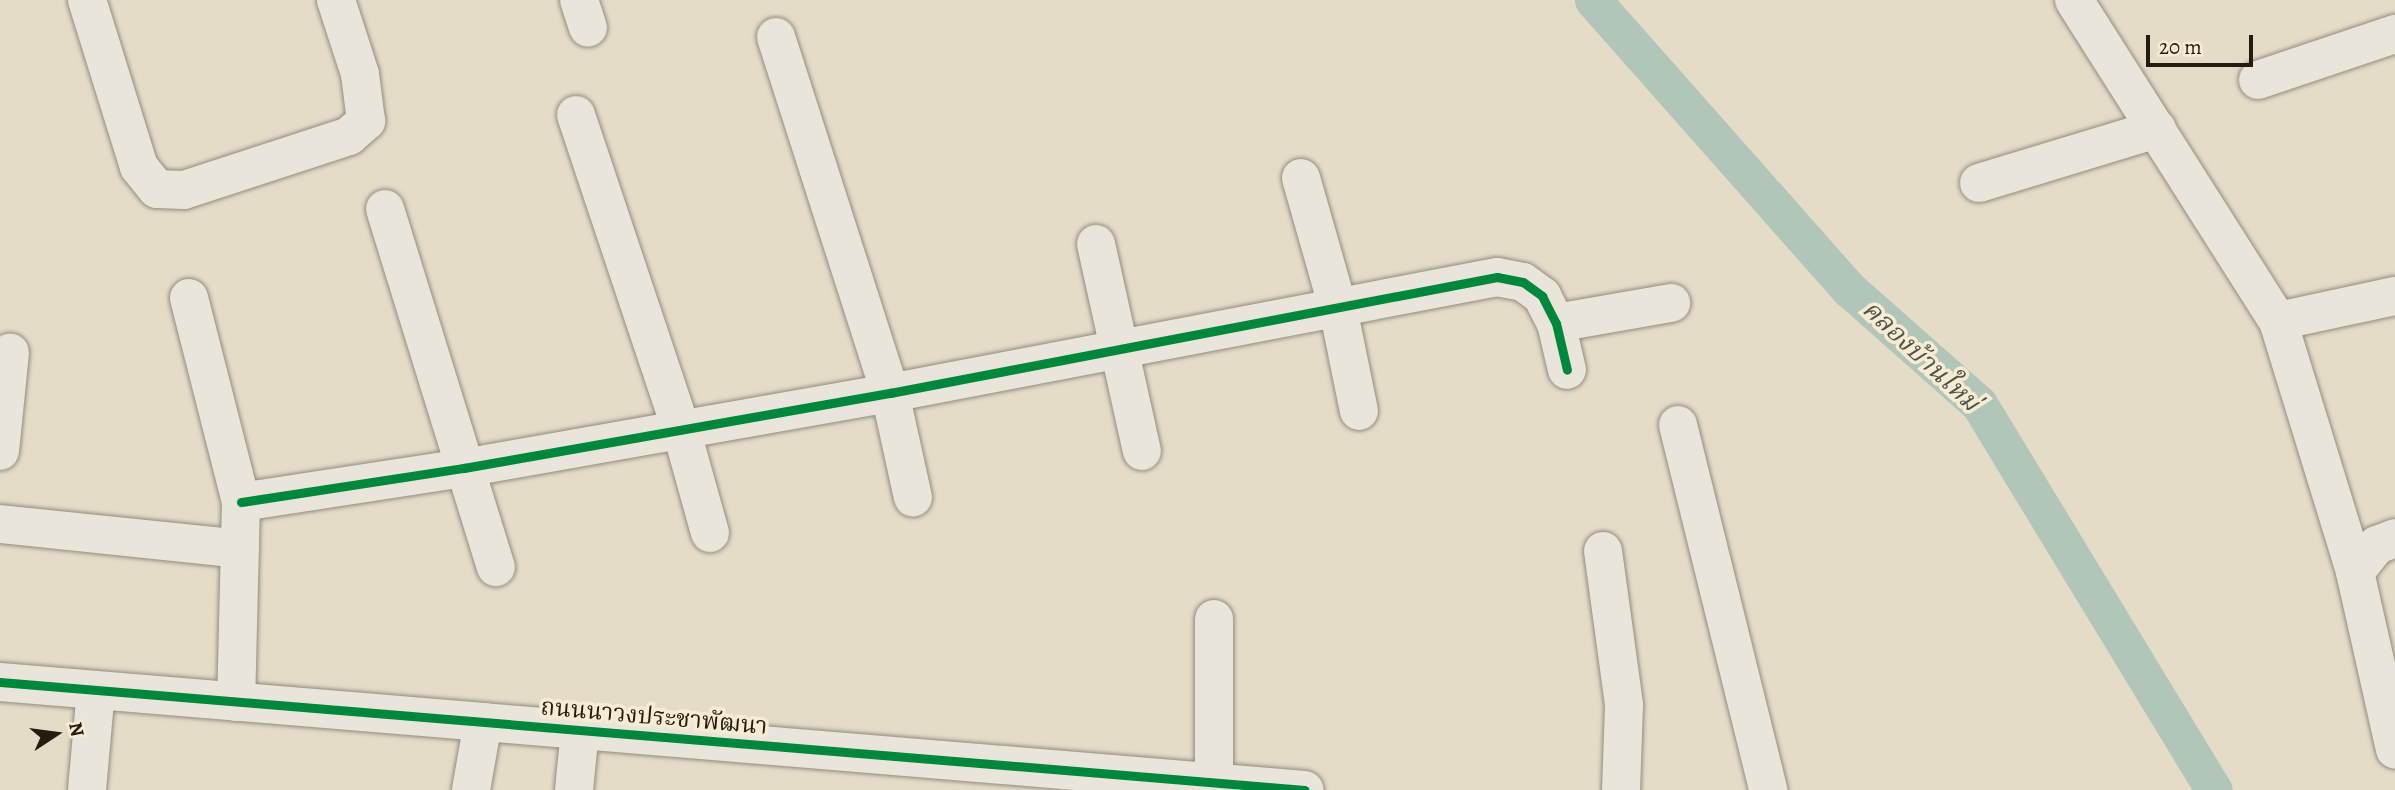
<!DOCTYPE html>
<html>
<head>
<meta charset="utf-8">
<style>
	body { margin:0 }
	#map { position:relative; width:2395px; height:790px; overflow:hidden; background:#e5dcc8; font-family:Alegreya,"Noto Serif Thai",serif }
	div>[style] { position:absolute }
	.canal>* { height:37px; margin:-18.5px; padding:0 18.5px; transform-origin:18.5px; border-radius:18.5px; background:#b1c6b9 }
	.roads { filter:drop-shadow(0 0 2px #928c80) drop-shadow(0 0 2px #928c80) }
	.minor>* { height:38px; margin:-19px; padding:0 19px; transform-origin:19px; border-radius:19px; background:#eae5db }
	.cycleway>* { height:9px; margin:-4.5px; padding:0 4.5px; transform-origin:4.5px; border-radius:4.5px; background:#00873e }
	span { translate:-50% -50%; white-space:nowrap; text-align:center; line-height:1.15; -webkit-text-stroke:7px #f6ecd3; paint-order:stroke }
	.street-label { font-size:24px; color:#261b10 }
	.water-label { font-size:26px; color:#4f5449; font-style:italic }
	.north { position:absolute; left:21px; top:699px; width:70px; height:70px; -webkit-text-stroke:5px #f6ecd3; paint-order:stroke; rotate:77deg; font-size:19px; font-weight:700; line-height:28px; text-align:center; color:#261b10 }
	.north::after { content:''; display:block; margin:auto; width:24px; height:32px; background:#261b10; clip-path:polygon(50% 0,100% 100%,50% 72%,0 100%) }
	.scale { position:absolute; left:2146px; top:35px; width:107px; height:32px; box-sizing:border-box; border:4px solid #261b10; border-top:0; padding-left:9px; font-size:21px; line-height:24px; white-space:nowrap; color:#261b10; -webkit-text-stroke:5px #f6ecd3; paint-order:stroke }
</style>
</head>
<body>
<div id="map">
	<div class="canal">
		<i style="left:1593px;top:0;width:387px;rotate:48.5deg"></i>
		<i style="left:1850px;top:290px;width:172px;rotate:41.5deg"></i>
		<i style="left:1979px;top:404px;width:452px;rotate:58.7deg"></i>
	</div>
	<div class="roads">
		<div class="minor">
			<i style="left:87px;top:0;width:175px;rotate:72.7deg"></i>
			<i style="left:139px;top:167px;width:28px;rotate:51deg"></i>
			<i style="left:157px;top:189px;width:27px;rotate:2deg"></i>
			<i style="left:184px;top:190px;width:174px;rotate:-18.1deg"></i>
			<i style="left:349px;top:136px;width:23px;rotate:-41deg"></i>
			<i style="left:366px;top:121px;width:47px;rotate:-97.3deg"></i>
			<i style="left:360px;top:74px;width:78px;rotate:-108deg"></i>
			<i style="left:579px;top:0;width:29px;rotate:72deg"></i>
			<i style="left:2074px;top:0;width:380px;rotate:57.6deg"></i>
			<i style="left:2278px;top:321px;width:263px;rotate:72.9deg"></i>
			<i style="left:2355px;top:572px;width:182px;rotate:77.3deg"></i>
			<i style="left:776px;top:37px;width:374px;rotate:72.2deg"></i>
			<i style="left:890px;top:393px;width:107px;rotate:77.6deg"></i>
			<i style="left:2258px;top:80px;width:145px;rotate:-18.6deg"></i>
			<i style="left:576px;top:115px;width:331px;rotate:71.5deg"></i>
			<i style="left:681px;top:429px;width:108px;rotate:74.4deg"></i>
			<i style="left:1301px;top:178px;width:135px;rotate:74.1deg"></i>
			<i style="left:1338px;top:308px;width:105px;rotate:78.5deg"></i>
			<i style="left:1979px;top:183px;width:186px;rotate:-16.9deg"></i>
			<i style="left:385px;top:209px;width:375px;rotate:72.8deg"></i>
			<i style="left:1096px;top:244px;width:212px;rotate:77.5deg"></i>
			<i style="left:189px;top:298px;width:211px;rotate:75.7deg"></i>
			<i style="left:241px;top:502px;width:200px;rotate:91.4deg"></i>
			<i style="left:2278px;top:321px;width:120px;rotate:-12.1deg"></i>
			<i style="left:1556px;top:323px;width:117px;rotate:-9.9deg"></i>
			<i style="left:1678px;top:425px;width:376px;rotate:76.1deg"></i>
			<i style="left:0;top:451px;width:99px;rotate:-84.2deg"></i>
			<i style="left:241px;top:502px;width:226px;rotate:-8.7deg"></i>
			<i style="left:464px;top:468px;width:433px;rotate:-10deg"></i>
			<i style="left:890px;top:393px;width:618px;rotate:-10.82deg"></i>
			<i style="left:1497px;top:277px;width:26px;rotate:11deg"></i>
			<i style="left:1523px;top:282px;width:24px;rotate:36deg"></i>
			<i style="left:1542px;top:296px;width:30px;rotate:63deg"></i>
			<i style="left:1556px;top:323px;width:48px;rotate:76.8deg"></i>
			<i style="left:0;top:524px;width:241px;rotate:5.9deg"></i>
			<i style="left:1603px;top:551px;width:155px;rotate:82.2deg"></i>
			<i style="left:1624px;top:705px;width:85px;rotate:92deg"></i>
			<i style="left:2355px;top:572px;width:35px;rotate:-51deg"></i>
			<i style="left:2377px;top:545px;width:19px;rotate:-21deg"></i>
			<i style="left:1214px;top:619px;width:164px;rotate:90deg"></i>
			<i style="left:0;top:682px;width:1309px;rotate:4.73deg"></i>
			<i style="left:87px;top:790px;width:100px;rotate:-84.9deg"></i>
			<i style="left:471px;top:790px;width:69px;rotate:-80deg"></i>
			<i style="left:574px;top:790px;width:60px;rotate:-84.3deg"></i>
		</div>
	</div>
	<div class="cycleway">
		<i style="left:241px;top:502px;width:226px;rotate:-8.7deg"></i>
		<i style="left:464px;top:468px;width:433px;rotate:-10deg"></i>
		<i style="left:890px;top:393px;width:618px;rotate:-10.82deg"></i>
		<i style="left:1497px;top:277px;width:26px;rotate:11deg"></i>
		<i style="left:1523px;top:282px;width:24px;rotate:36deg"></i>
		<i style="left:1542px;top:296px;width:30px;rotate:63deg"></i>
		<i style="left:1556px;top:323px;width:48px;rotate:76.8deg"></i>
		<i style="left:0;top:682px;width:1309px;rotate:4.73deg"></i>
	</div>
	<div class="street-label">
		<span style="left:654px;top:717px;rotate:5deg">ถนนนาวงประชาพัฒนา</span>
	</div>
	<div class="water-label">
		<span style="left:1921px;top:356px;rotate:43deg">คลองบ้านใหม่</span>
	</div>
	<div class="north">N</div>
	<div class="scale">20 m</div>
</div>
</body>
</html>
